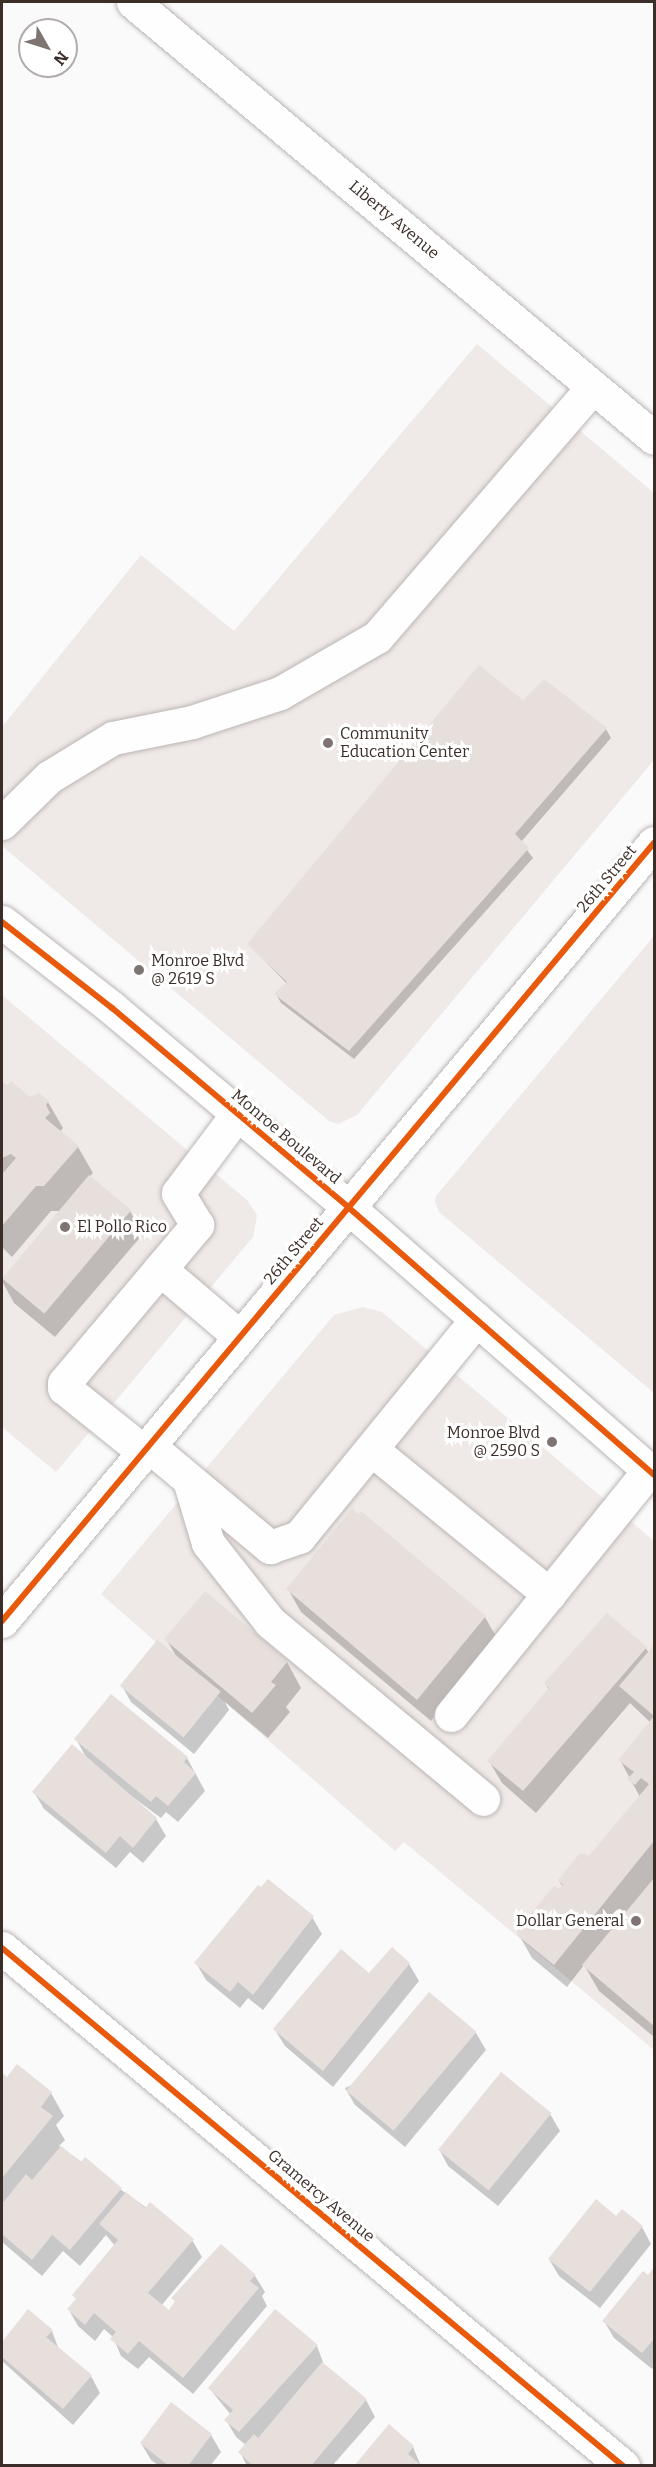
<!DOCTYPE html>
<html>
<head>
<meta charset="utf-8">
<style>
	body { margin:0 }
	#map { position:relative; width:656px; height:2467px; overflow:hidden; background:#fafafa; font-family:Bitter,serif }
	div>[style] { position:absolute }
	.built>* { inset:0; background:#efe9e7 }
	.shadow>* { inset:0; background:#0003 }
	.building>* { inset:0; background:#e6dfdc; transform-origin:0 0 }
	.roads { filter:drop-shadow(0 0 2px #bbb5b3) drop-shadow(0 0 2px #bbb5b3) }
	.minor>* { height:33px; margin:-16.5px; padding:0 16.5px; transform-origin:16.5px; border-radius:16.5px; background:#fefefe }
	.cycleway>* { height:6px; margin:-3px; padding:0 3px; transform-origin:3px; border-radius:3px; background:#e8590c }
	.dots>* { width:16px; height:16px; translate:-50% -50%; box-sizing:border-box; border:3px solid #fff; border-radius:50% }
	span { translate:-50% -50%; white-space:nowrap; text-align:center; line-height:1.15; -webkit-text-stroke:6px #fff; paint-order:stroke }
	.street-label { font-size:16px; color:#3b2d28 }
	.poi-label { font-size:16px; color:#3b2d28 }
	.left { translate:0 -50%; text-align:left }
	.right { translate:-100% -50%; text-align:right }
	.frame { position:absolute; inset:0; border:3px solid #3b2d28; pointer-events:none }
	.north { position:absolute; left:18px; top:18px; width:60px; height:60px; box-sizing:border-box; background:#fff; border:2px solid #b1aba9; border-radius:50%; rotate:129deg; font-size:16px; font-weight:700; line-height:24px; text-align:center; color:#3b2d28 }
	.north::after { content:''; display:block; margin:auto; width:21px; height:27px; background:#7e7572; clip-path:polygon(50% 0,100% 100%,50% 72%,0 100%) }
</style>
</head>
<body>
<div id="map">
	<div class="built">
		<i style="clip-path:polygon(477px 344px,654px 493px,654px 760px,357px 1115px,338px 1124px,329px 1121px,2px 846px,2px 727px,141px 555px,234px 631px)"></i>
		<i style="clip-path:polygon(654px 936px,654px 1393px,439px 1212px,435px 1202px,436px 1196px)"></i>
		<i style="clip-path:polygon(2px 995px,247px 1200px,257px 1215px,253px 1237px,56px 1472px,2px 1427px)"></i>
		<i style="clip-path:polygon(363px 1307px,382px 1312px,654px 1541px,654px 2050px,404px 1842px,395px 1851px,101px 1594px,334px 1315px)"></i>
	</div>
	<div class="shadow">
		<i style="clip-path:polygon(523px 702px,606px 729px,611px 738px,521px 842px,533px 858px,354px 1059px,281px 1003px,276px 994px,287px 984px,249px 944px)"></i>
		<i style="clip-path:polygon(2px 1083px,30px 1098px,48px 1102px,63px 1128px,60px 1132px,78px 1147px,93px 1173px,89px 1177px,130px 1211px,143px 1234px,55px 1337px,14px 1303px,2px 1281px,60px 1211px,51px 1211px,12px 1257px,2px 1247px)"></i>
		<i style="clip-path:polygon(361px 1514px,485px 1617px,498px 1640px,431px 1721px,301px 1612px,288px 1589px)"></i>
		<i style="clip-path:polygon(166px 1639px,287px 1662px,301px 1688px,286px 1707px,290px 1712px,268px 1738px,225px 1702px,229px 1710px,194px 1754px,131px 1702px,122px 1686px,178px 1659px)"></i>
		<i style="clip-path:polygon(645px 1647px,649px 1653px,654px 1650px,654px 2037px,599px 1991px,584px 1965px,567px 1987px,532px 1958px,519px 1935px,563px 1887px,559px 1881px,589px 1858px,640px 1797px,620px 1760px,651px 1723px,630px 1703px,536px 1813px,502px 1783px,489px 1761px,549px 1690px,545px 1683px)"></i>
		<i style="clip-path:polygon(76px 1739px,187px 1758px,205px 1791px,178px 1822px,166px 1812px,161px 1818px,118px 1786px,156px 1819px,166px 1836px,143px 1863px,130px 1852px,116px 1868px,44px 1809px,34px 1792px,87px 1759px)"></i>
		<i style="clip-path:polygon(262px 1889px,312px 1917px,322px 1934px,263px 2010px,248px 1998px,240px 2008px,206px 1980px,196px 1963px)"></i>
		<i style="clip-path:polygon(392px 1949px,409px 1964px,419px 1981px,333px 2087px,285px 2046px,275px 2030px,370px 1976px)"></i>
		<i style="clip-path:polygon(476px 2033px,486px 2050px,405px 2147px,355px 2105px,345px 2088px)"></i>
		<i style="clip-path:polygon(17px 2066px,51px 2093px,64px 2116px,56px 2125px,65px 2140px,59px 2146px,192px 2240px,202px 2257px,161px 2306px,169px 2312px,176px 2303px,173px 2298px,255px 2276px,265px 2292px,262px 2296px,267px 2306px,193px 2394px,149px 2357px,138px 2369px,121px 2356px,113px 2337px,104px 2329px,95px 2341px,78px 2326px,69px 2310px,115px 2246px,106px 2235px,80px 2266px,63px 2251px,42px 2276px,2px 2242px,2px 2074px,7px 2079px)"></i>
		<i style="clip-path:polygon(550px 2114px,560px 2131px,498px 2206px,448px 2166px,439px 2149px)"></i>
		<i style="clip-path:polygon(617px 2218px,642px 2227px,651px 2244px,600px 2308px,559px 2276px,549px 2259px)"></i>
		<i style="clip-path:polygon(654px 2269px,654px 2365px,652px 2369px,614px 2338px,604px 2321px)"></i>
		<i style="clip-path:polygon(29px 2312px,52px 2331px,59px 2350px,91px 2376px,100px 2393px,73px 2425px,2px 2361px,2px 2344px)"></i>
		<i style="clip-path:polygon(317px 2346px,324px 2365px,366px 2400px,375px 2417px,332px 2466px,247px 2466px,240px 2452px,246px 2445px,236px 2437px,226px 2420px,231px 2415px,209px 2388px)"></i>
		<i style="clip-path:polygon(171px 2404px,211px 2435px,221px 2452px,210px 2466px,159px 2466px,151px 2460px,141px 2443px)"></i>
		<i style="clip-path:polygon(413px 2447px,421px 2466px,358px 2466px)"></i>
	</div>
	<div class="building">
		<i style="clip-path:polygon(479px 665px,523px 700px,544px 679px,607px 728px,515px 834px,529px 848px,349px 1051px,274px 994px,287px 982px,247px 944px)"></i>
		<i style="clip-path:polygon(2px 1081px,7px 1086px,11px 1081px,30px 1097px,39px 1093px,49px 1101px,46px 1105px,50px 1113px,45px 1118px,79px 1146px,44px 1186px,36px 1186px,2px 1226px,2px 1174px,16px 1158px,11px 1154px,2px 1158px)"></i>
		<i style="left:89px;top:1175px;width:55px;height:135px;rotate:40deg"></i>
		<i style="clip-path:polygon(352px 1509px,359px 1514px,361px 1511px,486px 1616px,417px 1700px,286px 1589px)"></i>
		<i style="clip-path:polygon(205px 1591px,288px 1661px,271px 1682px,276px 1685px,252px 1713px,164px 1639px)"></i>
		<i style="clip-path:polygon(607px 1613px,647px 1647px,523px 1791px,487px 1761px,549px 1688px,544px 1683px)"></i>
		<i style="left:157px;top:1640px;width:82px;height:59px;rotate:39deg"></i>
		<i style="clip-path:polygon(653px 1646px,654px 1648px,654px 1716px,619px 1686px)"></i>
		<i style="clip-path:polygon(111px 1694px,188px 1757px,184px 1762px,196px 1773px,168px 1806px,156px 1796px,151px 1802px,74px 1739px)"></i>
		<i style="clip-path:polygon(654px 1716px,654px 1841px,554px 1965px,518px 1936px,517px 1930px,554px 1886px,559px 1889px,563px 1885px,558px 1880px,580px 1853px,589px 1856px,649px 1784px,641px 1778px,635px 1785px,627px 1779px,634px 1772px,618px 1760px)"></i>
		<i style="clip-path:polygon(72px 1744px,157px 1818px,133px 1848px,120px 1836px,106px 1853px,32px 1792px)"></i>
		<i style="clip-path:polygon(654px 1878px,654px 2026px,582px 1965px)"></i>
		<i style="clip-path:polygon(268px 1879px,314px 1916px,253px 1995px,238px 1982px,230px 1992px,194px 1963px,258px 1885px,261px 1887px)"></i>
		<i style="clip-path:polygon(392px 1947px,410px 1963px,323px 2071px,273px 2029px,341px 1949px,369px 1973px)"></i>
		<i style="left:429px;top:1992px;width:62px;height:129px;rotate:40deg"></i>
		<i style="clip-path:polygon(17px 2064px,52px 2092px,41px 2107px,53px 2116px,2px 2178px,2px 2073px,7px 2077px)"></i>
		<i style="left:501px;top:2072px;width:65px;height:100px;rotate:39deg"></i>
		<i style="clip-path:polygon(61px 2146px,81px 2162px,85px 2157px,122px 2188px,70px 2250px,52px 2235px,32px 2260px,2px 2234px,2px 2204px,26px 2174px,32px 2180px)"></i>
		<i style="clip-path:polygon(126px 2192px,145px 2208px,150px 2202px,194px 2239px,148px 2293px,169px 2310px,175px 2301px,171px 2298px,221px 2244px,256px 2275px,250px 2281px,259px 2288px,183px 2378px,139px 2341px,128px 2354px,110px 2339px,116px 2332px,94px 2313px,85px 2325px,67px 2309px,76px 2299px,72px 2295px,118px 2240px,99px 2224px)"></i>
		<i style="clip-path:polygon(596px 2199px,616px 2216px,622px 2209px,643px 2226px,590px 2292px,548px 2259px)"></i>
		<i style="clip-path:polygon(654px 2267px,654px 2339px,642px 2353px,602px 2321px,643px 2271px,648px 2275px)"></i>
		<i style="clip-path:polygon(28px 2309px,53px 2330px,46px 2337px,92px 2375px,63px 2409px,2px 2357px,2px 2342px)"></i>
		<i style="clip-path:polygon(275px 2309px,318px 2345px,239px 2432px,224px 2420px,233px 2410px,208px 2388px)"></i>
		<i style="clip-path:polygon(322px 2362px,367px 2399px,311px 2466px,253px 2466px,238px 2452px,254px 2434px,258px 2438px)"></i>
		<i style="clip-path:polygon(171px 2402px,212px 2434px,188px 2466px,169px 2466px,140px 2443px)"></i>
		<i style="clip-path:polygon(389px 2424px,414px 2446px,408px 2454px,422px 2466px,354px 2466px)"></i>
	</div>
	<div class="roads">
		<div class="minor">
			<i style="left:133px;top:2px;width:679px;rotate:39.92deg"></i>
			<i style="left:2px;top:823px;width:66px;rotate:-44.4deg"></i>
			<i style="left:49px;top:777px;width:75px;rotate:-31.4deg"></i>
			<i style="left:113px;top:738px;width:81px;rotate:-11.4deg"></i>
			<i style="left:192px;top:722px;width:93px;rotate:-18.2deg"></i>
			<i style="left:280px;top:693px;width:112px;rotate:-30deg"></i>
			<i style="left:377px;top:637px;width:330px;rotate:-49.2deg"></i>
			<i style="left:2px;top:922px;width:140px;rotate:38deg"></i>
			<i style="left:112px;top:1008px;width:309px;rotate:40.1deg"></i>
			<i style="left:348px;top:1207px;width:407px;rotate:41.2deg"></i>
			<i style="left:160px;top:1269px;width:105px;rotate:40.4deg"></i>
			<i style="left:149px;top:1446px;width:158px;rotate:39.9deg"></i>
			<i style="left:270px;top:1547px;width:31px;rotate:-19deg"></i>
			<i style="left:299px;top:1537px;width:281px;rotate:-50.8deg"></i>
			<i style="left:371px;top:1449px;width:230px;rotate:39.2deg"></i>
			<i style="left:549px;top:1594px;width:159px;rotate:-51.1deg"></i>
			<i style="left:144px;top:1452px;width:102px;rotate:-141.3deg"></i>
			<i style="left:64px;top:1388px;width:5px;rotate:-90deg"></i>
			<i style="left:64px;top:1383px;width:207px;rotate:-49.9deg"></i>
			<i style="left:197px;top:1225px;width:37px;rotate:-121deg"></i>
			<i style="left:178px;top:1193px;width:99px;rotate:-53.2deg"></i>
			<i style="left:189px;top:1480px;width:66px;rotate:73.2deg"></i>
			<i style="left:208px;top:1543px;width:100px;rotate:51.9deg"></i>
			<i style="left:270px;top:1622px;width:277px;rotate:39.7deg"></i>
			<i style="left:2px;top:1621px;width:1015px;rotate:-50.04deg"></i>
			<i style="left:451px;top:1715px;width:156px;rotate:-51deg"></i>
			<i style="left:2px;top:1948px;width:809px;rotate:39.83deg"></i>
		</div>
	</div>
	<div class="cycleway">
		<i style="left:2px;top:922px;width:140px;rotate:38deg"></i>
		<i style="left:112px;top:1008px;width:309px;rotate:40.1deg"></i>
		<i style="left:348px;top:1207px;width:407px;rotate:41.2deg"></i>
		<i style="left:2px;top:1621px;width:1015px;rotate:-50.04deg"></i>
		<i style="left:2px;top:1948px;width:809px;rotate:39.83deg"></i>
	</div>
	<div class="dots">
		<i style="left:328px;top:743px;background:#7e7572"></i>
		<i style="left:139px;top:970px;background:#7e7572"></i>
		<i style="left:65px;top:1227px;background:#7e7572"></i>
		<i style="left:552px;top:1442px;background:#7e7572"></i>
		<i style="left:636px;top:1921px;background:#7e7572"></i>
	</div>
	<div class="street-label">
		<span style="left:394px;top:220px;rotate:40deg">Liberty Avenue</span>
		<span style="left:607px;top:879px;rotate:-50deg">26th Street</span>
		<span style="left:286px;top:1137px;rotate:40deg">Monroe Boulevard</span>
		<span style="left:294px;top:1251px;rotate:-50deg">26th Street</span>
		<span style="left:321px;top:2196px;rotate:40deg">Gramercy Avenue</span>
	</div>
	<div class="poi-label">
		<span class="left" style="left:340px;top:743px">Community<br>Education Center</span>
		<span class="left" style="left:151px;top:970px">Monroe Blvd<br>@ 2619 S</span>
		<span class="left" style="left:77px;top:1227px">El Pollo Rico</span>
		<span class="right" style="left:540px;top:1442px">Monroe Blvd<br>@ 2590 S</span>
		<span class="right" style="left:624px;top:1921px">Dollar General</span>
	</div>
	<div class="frame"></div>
	<div class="north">N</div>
</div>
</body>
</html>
